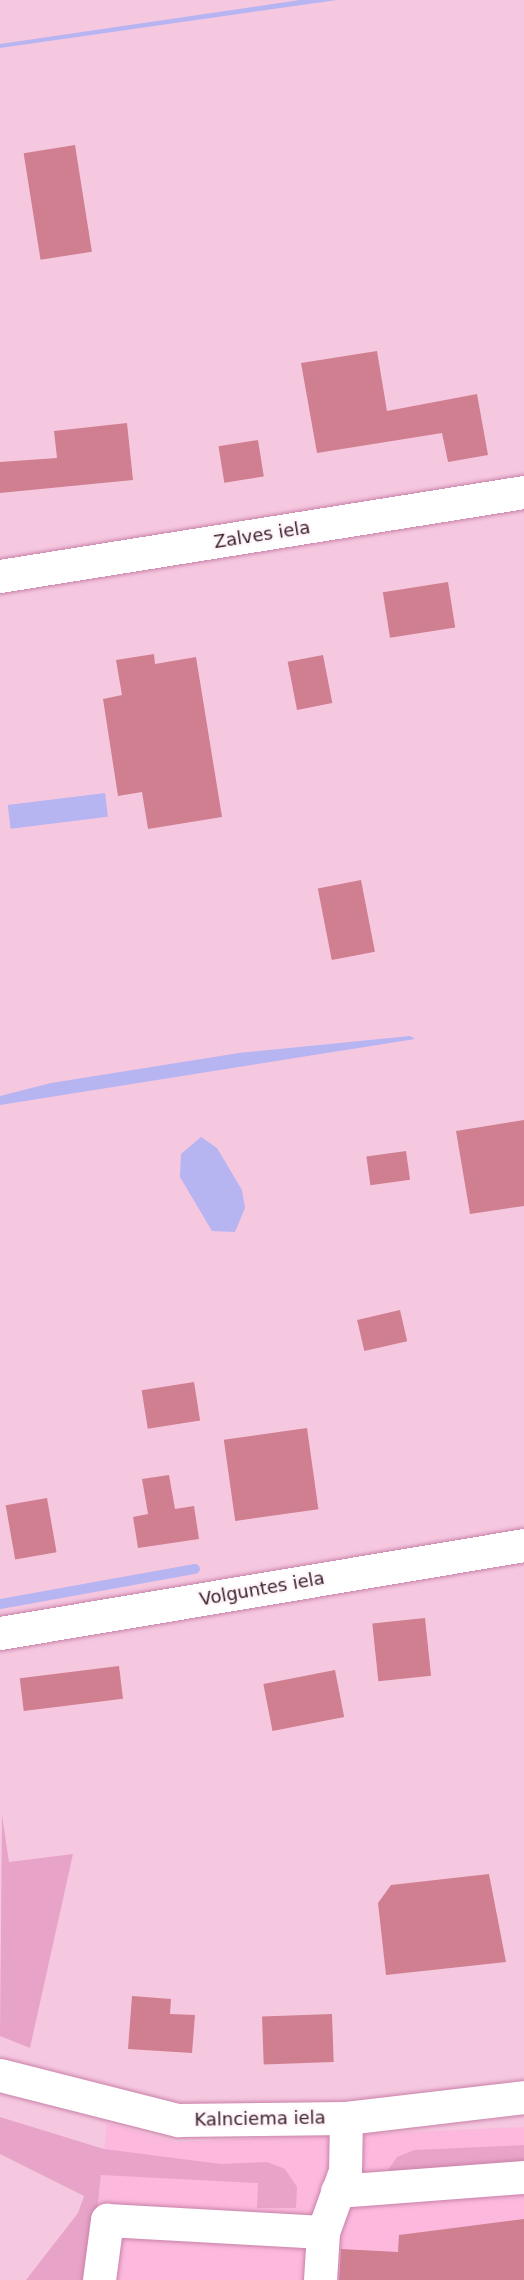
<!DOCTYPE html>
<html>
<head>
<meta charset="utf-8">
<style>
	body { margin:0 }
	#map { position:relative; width:524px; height:2280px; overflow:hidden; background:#f6c8e0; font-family:"DejaVu Sans",sans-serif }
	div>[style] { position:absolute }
	.built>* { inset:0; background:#fcb9dd }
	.green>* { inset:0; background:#e8a3c8 }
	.water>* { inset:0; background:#b6b4f1; transform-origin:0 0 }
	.stream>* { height:10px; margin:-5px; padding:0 5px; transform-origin:5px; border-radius:5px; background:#b6b4f1 }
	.building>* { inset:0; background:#cf7f90; transform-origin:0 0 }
	.roads { filter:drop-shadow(0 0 2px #c981a8) drop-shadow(0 0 2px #c981a8) }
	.minor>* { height:33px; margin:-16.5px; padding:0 16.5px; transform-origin:16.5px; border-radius:16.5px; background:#fff }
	span { translate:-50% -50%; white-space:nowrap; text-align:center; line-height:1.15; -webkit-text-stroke:4.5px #fef5f9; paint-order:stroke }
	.street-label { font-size:18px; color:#3c2030 }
</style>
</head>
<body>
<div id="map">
	<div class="built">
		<i style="clip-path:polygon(107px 2123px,176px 2142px,524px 2127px,524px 2280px,90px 2280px)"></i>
	</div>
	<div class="green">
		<i style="clip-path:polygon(2px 1815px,9px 1862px,73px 1854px,30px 2048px,0 2036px)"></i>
		<i style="clip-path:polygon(0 2117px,104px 2149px,221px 2164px,267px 2162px,285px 2169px,297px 2187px,296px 2208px,257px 2208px,258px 2183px,101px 2175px,90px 2280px,26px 2280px,78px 2213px,84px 2196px,0 2154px)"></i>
		<i style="clip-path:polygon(524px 2145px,524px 2177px,386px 2173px,397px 2157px,414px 2150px)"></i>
	</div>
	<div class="water">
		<i style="clip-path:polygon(300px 0,337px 0,0 48px,0 44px)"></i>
		<i style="left:105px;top:793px;width:24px;height:98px;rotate:83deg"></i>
		<i style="clip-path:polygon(410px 1036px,415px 1039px,0 1105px,0 1096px,51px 1083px,239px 1053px)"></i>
		<i style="clip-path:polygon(201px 1137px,217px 1148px,242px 1190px,245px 1208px,235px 1232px,212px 1231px,180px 1177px,181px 1154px)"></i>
	</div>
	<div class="stream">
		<i style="left:0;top:1604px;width:198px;rotate:-10.2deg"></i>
	</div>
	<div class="building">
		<i style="left:75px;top:145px;width:108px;height:52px;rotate:81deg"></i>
		<i style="clip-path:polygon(377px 351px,387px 411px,477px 394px,488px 455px,448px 462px,442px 433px,317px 453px,301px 363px)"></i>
		<i style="clip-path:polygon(127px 423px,133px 480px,0 493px,0 462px,57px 458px,54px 431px)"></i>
		<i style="left:258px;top:440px;width:37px;height:40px;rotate:81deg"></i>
		<i style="left:448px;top:582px;width:46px;height:66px;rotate:81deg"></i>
		<i style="clip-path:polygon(154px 654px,155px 664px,196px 657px,222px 817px,148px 829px,142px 792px,118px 796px,103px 699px,122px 695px,116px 660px)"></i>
		<i style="left:323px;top:655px;width:49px;height:36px;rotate:79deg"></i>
		<i style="left:361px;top:880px;width:73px;height:44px;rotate:79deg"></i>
		<i style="clip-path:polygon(524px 1120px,524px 1206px,470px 1214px,456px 1131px)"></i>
		<i style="left:406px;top:1151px;width:29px;height:40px;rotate:82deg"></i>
		<i style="left:400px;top:1310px;width:32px;height:44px;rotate:77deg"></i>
		<i style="left:194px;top:1382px;width:39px;height:53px;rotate:81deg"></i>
		<i style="left:307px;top:1428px;width:82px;height:84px;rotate:82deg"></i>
		<i style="clip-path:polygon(169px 1475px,175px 1509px,194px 1506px,199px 1539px,138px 1548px,133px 1517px,148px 1514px,142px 1479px)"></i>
		<i style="left:47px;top:1498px;width:55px;height:42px;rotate:80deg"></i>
		<i style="left:425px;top:1618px;width:58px;height:53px;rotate:84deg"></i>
		<i style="left:119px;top:1666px;width:33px;height:100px;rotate:83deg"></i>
		<i style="left:335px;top:1670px;width:48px;height:73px;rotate:79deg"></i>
		<i style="clip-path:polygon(489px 1874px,506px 1962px,386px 1975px,378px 1903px,391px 1885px)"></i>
		<i style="clip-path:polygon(132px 1996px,171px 1999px,170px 2014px,195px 2015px,192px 2053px,128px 2049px)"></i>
		<i style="left:332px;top:2014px;width:48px;height:70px;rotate:88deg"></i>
		<i style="clip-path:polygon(524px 2219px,524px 2280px,339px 2280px,341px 2249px,398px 2252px,399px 2235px)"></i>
	</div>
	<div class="roads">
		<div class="minor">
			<i style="left:0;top:576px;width:531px;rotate:-9.11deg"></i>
			<i style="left:0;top:1633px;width:531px;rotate:-9.53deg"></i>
			<i style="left:0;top:2075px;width:184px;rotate:14.2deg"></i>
			<i style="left:178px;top:2120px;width:168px;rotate:-0.7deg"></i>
			<i style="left:346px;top:2118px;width:179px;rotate:-6.7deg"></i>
			<i style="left:337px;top:2191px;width:188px;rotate:-4.3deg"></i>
			<i style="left:99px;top:2280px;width:61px;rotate:-82.4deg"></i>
			<i style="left:107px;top:2220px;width:216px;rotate:3.2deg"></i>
			<i style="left:320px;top:2280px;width:48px;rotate:-86.4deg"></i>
			<i style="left:323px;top:2232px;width:65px;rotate:-70.2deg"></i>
			<i style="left:345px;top:2171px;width:53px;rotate:-88.9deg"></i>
		</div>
	</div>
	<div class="street-label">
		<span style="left:262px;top:535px;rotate:-9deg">Zalves iela</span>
		<span style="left:262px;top:1589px;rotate:-10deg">Volguntes iela</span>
		<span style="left:260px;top:2119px;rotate:-1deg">Kalnciema iela</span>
	</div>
</div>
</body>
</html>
